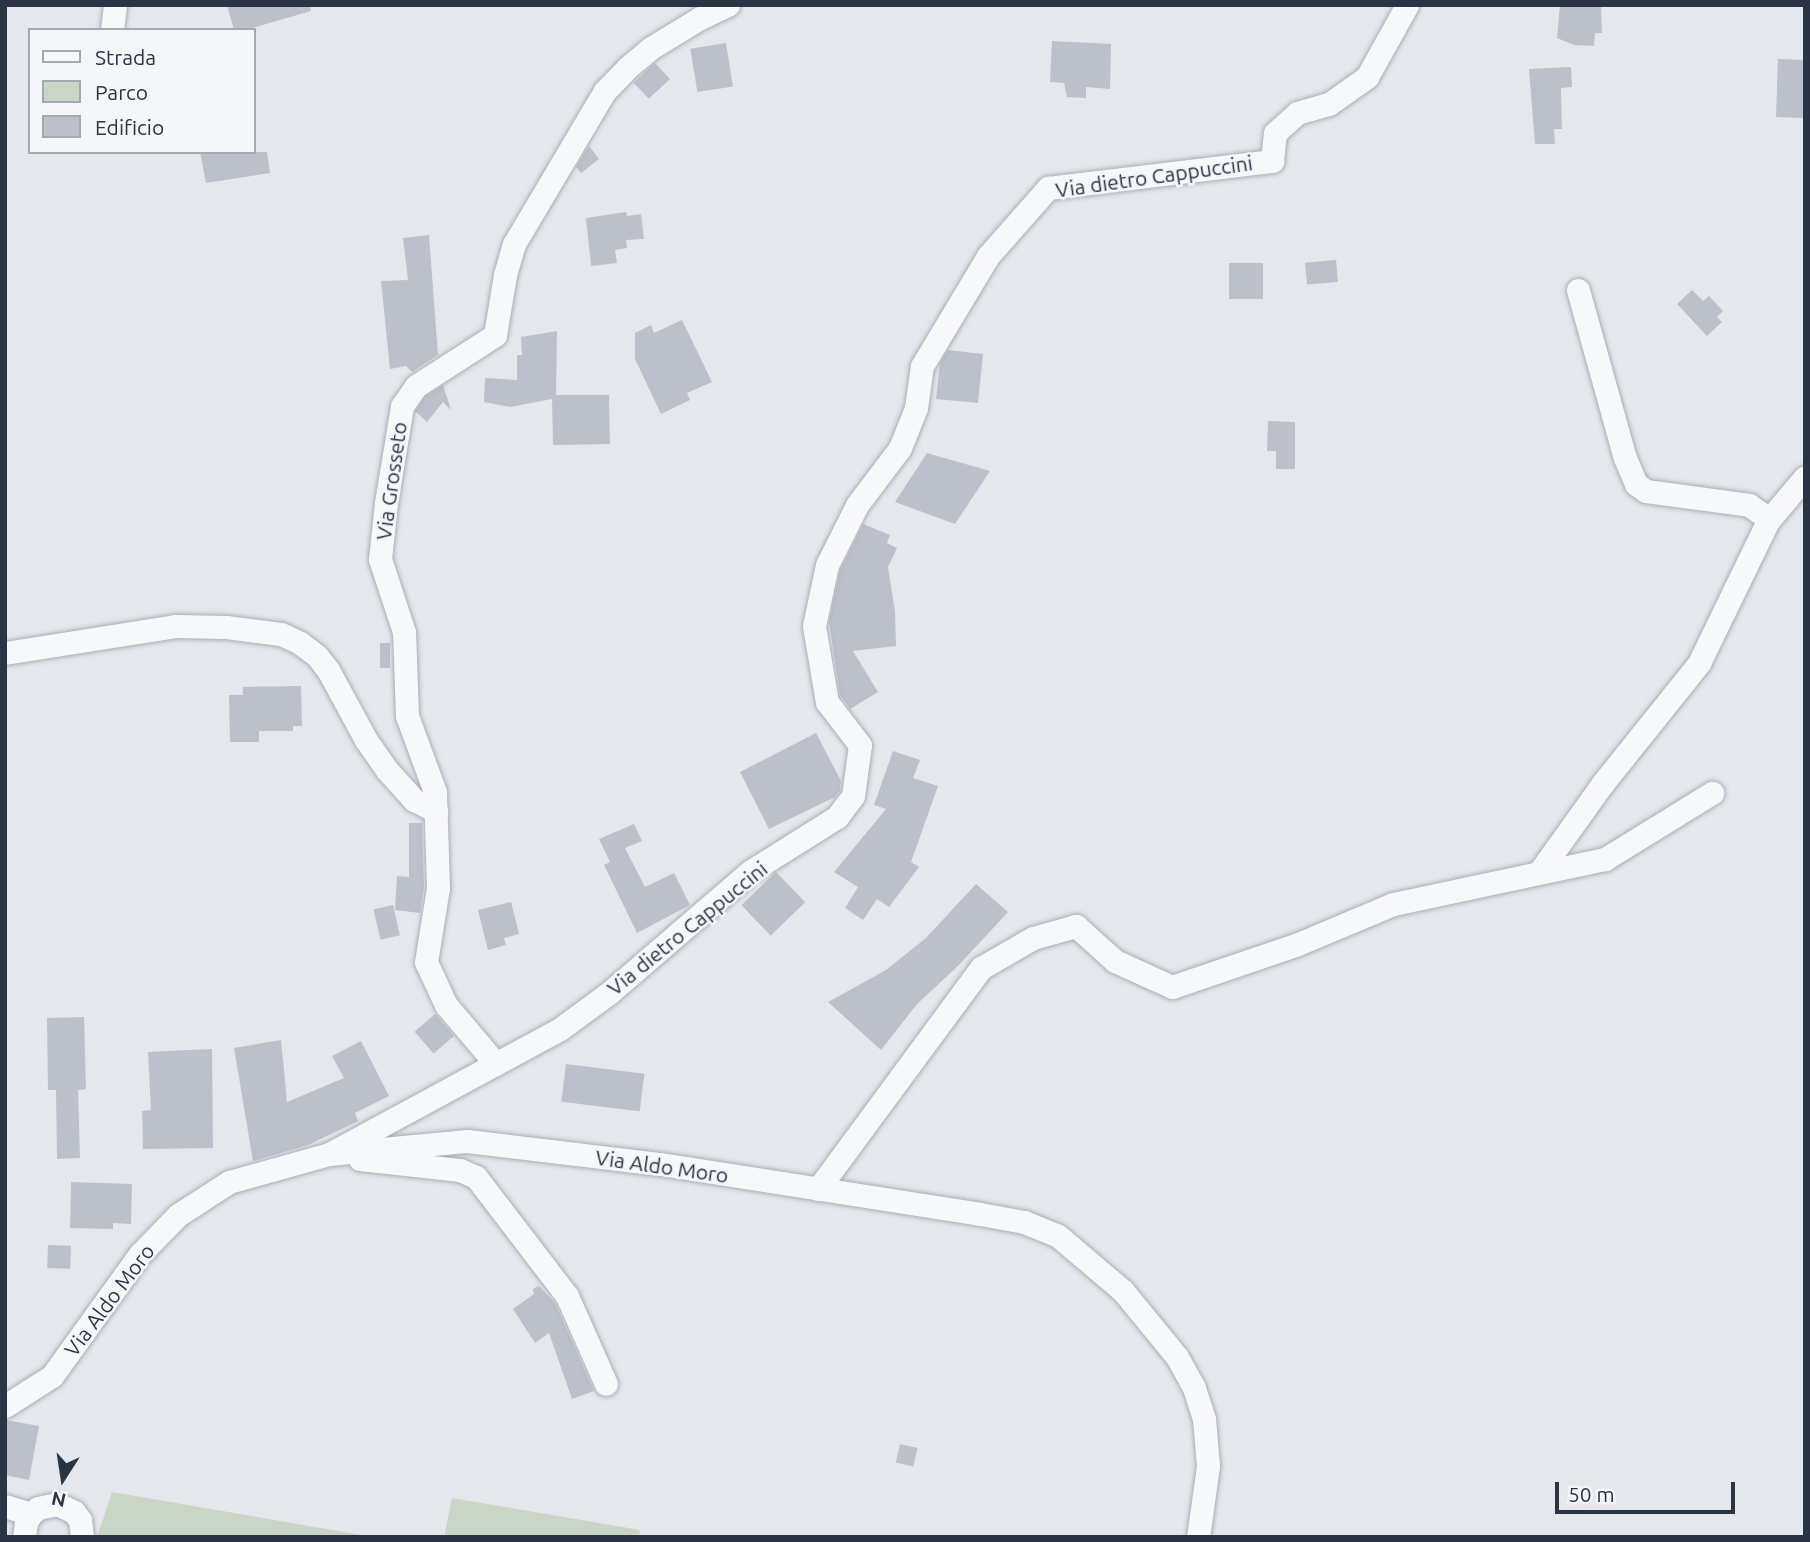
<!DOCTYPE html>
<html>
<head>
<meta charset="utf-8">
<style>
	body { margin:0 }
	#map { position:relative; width:1810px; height:1542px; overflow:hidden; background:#e4e7ec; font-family:Ubuntu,sans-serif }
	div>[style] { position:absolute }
	.green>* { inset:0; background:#c9d6c5 }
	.building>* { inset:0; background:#bbc0ca; transform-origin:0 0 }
	.roads { filter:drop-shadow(0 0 2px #a9aeb7) drop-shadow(0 0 2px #a9aeb7) }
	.minor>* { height:23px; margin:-11.5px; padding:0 11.5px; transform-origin:11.5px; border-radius:11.5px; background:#f7f8fa }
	span { translate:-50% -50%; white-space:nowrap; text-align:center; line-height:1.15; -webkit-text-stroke:5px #f4f6f9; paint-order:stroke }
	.street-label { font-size:21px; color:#2b3445 }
	.frame { position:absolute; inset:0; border:7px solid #2b3445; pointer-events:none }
	.legend { position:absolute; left:28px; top:28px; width:228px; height:126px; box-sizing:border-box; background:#f4f6f9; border:2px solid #a4a8b1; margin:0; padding:9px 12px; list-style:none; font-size:21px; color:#2b3445 }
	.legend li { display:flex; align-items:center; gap:14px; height:35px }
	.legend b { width:35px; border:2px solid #a4a8b1 }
	.north { position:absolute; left:28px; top:1444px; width:70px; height:70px; -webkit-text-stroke:5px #f4f6f9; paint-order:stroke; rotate:192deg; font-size:19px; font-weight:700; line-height:28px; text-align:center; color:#2b3445 }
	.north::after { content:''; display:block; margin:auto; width:24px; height:32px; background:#2b3445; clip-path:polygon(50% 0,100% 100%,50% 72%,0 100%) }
	.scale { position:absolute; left:1555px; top:1482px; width:180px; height:32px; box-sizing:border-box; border:4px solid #2b3445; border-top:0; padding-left:9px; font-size:21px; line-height:24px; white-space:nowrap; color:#2b3445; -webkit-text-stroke:5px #f4f6f9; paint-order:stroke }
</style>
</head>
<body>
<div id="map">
	<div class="green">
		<i style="clip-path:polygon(112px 1492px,373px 1537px,97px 1537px)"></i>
		<i style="clip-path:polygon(452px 1498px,640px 1530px,639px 1537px,444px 1537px)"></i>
	</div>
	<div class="building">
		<i style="clip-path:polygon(227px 5px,310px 5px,311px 11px,245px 30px,234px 30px)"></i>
		<i style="clip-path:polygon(1560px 5px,1601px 5px,1602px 33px,1595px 33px,1594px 46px,1574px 45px,1557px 38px)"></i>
		<i style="clip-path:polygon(1052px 41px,1111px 44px,1110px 89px,1086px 87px,1086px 98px,1067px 97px,1064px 83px,1050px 82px)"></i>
		<i style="left:726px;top:43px;width:44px;height:36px;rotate:81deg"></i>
		<i style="left:1778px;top:59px;width:27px;height:58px;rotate:2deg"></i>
		<i style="left:655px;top:63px;width:22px;height:29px;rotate:47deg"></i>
		<i style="clip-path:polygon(1571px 67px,1572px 87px,1561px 88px,1562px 129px,1554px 129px,1555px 144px,1535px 144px,1529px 69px)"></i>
		<i style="clip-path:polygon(589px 146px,599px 159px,581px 173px,576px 167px)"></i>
		<i style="clip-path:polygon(200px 152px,267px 152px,270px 173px,206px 183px)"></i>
		<i style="clip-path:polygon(626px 212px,627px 216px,641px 214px,644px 239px,626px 240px,627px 248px,615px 250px,617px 263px,591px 266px,586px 218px)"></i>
		<i style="clip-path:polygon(429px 235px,438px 355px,412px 372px,406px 366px,390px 369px,381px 281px,408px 280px,403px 238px)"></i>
		<i style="left:1336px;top:260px;width:22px;height:31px;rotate:85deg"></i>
		<i style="left:1229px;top:263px;width:34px;height:36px"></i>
		<i style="clip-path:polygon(1692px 290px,1703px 301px,1709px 296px,1723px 311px,1717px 317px,1722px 322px,1707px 336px,1677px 304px)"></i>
		<i style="clip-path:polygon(682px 320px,712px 382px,687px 393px,690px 400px,661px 414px,635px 359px,635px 333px,651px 325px,654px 333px)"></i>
		<i style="clip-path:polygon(557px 331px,556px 395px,609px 395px,610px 444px,553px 445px,552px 399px,510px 407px,484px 402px,485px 378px,517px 380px,517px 355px,522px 355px,521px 337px)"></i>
		<i style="clip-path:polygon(948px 350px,983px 354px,978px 403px,936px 399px,940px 362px)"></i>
		<i style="clip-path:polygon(443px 385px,451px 410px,443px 402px,427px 422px,415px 411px,426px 396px)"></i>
		<i style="clip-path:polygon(1268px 421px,1295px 422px,1295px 469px,1276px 469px,1276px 451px,1267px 451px)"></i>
		<i style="clip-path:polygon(927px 453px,990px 471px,955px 524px,895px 502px)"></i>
		<i style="clip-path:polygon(863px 524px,890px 535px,887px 543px,897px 548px,888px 567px,895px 612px,896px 646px,853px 651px,878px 692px,850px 709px,840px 695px,829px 622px,840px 570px)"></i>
		<i style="left:380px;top:643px;width:10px;height:25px"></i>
		<i style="clip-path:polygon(301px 686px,302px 726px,293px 726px,293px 731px,259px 731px,259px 742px,230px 742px,229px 695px,243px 695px,243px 687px)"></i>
		<i style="clip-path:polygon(816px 733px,841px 781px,840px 790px,835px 797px,769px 829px,740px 772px)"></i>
		<i style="clip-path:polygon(893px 751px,920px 760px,913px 778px,938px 786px,911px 862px,919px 867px,889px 907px,877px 899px,863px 920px,845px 908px,858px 887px,834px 872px,886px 809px,874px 805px)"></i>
		<i style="clip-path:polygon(409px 823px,422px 823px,424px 887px,420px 913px,395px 910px,397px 876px,409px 877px)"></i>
		<i style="clip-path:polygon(634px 824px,642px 841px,625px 848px,645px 887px,674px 873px,690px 905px,637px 933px,604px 865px,610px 862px,599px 839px)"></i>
		<i style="left:776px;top:872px;width:42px;height:48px;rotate:46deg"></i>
		<i style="clip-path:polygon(976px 884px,1008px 912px,958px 966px,917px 1004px,881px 1050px,828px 1002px,886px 970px,926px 938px)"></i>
		<i style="clip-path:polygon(511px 902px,519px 934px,504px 938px,506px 945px,488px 950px,478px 910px)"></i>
		<i style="left:393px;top:905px;width:31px;height:20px;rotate:77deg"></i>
		<i style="left:435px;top:1014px;width:29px;height:27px;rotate:49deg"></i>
		<i style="clip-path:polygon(84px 1017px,86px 1089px,78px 1090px,80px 1158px,57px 1159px,56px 1090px,48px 1090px,47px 1018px)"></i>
		<i style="clip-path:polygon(281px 1040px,287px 1102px,344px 1078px,332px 1056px,361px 1041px,389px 1096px,355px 1113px,358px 1121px,308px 1145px,253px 1161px,234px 1048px)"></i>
		<i style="clip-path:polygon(212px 1049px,213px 1148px,143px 1149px,142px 1111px,151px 1110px,148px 1052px)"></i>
		<i style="left:566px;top:1064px;width:79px;height:38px;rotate:7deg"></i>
		<i style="clip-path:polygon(71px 1182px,132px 1184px,131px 1224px,113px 1223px,113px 1229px,70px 1228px)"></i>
		<i style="left:48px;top:1245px;width:23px;height:23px;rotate:2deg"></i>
		<i style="clip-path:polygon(539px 1286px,555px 1303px,594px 1391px,572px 1399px,549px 1333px,535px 1343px,513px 1309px,534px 1294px,533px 1289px)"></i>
		<i style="clip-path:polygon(5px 1420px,39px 1426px,29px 1480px,5px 1475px)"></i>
		<i style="left:900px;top:1444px;width:18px;height:19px;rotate:13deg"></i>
	</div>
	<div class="roads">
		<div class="minor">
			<i style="left:112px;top:30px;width:25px;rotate:-83deg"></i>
			<i style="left:1578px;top:290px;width:174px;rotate:74.4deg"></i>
			<i style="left:1625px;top:458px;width:28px;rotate:67deg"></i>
			<i style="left:1636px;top:484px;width:12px;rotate:35deg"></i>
			<i style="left:1646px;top:491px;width:104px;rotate:7.7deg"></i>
			<i style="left:1749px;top:505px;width:24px;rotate:35deg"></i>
			<i style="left:5px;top:653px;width:172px;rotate:-9deg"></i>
			<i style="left:175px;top:626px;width:51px;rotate:1.1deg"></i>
			<i style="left:226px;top:627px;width:55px;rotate:7.3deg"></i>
			<i style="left:281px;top:634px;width:21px;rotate:25deg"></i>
			<i style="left:300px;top:643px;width:21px;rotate:37deg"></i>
			<i style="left:317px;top:656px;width:18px;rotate:52deg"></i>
			<i style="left:328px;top:670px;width:80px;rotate:61.5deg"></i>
			<i style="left:366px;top:740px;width:37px;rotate:55deg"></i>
			<i style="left:387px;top:770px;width:40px;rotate:48deg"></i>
			<i style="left:414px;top:800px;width:25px;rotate:27deg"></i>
			<i style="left:1540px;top:871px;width:108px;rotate:-54.4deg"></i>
			<i style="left:1603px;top:783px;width:154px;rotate:-51.3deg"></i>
			<i style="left:1699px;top:663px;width:158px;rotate:-64.1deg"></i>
			<i style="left:1768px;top:521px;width:57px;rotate:-49.9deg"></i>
			<i style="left:496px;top:1064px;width:77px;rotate:-130.3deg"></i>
			<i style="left:446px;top:1005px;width:47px;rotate:-114.9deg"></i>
			<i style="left:426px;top:962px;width:75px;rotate:-80.8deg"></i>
			<i style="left:438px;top:888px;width:96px;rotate:-91.8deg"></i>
			<i style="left:435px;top:792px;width:81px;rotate:-110.2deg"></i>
			<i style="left:407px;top:716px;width:84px;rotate:-92deg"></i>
			<i style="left:404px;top:632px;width:77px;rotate:-108.2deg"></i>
			<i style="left:380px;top:559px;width:56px;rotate:-83.9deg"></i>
			<i style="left:386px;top:503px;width:98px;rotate:-80.6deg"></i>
			<i style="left:402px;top:406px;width:24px;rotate:-55deg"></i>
			<i style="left:416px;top:386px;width:94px;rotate:-32.8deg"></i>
			<i style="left:495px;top:335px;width:61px;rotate:-80.5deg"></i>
			<i style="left:505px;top:275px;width:32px;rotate:-74deg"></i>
			<i style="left:514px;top:244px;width:178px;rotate:-59.3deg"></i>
			<i style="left:605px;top:91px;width:32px;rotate:-46deg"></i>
			<i style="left:627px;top:68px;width:31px;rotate:-40deg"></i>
			<i style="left:651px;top:48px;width:57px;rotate:-31.5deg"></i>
			<i style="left:700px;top:18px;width:31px;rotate:-25deg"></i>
			<i style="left:329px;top:1154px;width:263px;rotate:-28.4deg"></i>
			<i style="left:560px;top:1029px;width:61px;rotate:-36.3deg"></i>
			<i style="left:609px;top:993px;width:187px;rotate:-40.7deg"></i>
			<i style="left:751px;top:871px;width:102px;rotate:-32.1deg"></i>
			<i style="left:837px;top:817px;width:26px;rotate:-53deg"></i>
			<i style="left:853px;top:796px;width:51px;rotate:-82.2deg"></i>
			<i style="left:860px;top:745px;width:54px;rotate:-127.5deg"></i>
			<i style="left:827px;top:702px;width:77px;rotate:-99.7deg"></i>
			<i style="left:814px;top:626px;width:62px;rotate:-78deg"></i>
			<i style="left:827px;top:565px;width:67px;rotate:-63.4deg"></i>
			<i style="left:857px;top:505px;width:71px;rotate:-53deg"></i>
			<i style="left:900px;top:448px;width:43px;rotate:-68.2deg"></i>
			<i style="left:916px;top:408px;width:42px;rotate:-81.9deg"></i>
			<i style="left:922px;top:366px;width:128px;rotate:-59deg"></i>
			<i style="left:988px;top:256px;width:91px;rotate:-48.6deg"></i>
			<i style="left:1048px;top:188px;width:226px;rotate:-6.9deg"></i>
			<i style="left:1272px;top:161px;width:28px;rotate:-84deg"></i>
			<i style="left:1275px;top:133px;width:30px;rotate:-42deg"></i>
			<i style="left:1297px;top:113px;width:33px;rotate:-16deg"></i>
			<i style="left:1329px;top:104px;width:47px;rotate:-35.4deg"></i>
			<i style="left:1367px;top:77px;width:82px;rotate:-60.9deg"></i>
			<i style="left:360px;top:1159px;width:101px;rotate:6.3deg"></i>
			<i style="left:460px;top:1170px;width:17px;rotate:24deg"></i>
			<i style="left:476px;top:1177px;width:150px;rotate:52.6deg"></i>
			<i style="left:567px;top:1296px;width:96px;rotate:66.1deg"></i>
			<i style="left:818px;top:1189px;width:275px;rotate:-53.6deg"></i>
			<i style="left:981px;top:968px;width:60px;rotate:-30deg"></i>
			<i style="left:1033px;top:938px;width:45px;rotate:-15.6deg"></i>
			<i style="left:1076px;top:926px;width:52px;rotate:41.9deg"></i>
			<i style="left:1115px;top:961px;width:63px;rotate:24.5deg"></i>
			<i style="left:1172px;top:987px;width:133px;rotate:-18.8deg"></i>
			<i style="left:1298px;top:944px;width:103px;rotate:-22.8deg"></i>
			<i style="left:1393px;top:904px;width:217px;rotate:-12deg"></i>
			<i style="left:1605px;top:859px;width:126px;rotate:-31.7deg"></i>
			<i style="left:5px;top:1406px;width:56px;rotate:-32.6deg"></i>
			<i style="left:52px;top:1376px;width:150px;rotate:-54.2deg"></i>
			<i style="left:140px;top:1254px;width:54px;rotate:-45.7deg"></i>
			<i style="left:178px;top:1215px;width:61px;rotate:-32.9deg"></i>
			<i style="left:229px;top:1182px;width:104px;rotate:-15.6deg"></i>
			<i style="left:329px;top:1154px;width:139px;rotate:-5.4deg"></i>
			<i style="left:467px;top:1141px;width:195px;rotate:6.8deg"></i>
			<i style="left:661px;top:1164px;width:323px;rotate:8.9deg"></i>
			<i style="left:980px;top:1214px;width:45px;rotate:10.3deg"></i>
			<i style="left:1024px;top:1222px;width:35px;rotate:22deg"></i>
			<i style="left:1057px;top:1235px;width:87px;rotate:40.3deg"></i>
			<i style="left:1123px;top:1291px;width:85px;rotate:50.7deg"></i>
			<i style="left:1177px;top:1357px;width:35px;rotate:61deg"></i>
			<i style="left:1194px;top:1388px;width:33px;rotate:72deg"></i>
			<i style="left:1204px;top:1419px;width:47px;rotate:85.1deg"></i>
			<i style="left:1208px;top:1466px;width:72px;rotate:98deg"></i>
			<i style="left:5px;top:1506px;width:27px;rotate:17deg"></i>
			<i style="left:24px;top:1537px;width:15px;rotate:-82deg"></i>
			<i style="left:26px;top:1522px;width:9px;rotate:-58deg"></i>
			<i style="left:31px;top:1514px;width:9px;rotate:-41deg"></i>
			<i style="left:38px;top:1508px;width:19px;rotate:-12deg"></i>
			<i style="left:57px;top:1504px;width:19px;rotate:25deg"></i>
			<i style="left:74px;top:1512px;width:10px;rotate:53deg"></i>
			<i style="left:80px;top:1520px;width:17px;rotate:83deg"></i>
		</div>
	</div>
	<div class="street-label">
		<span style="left:1154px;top:176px;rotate:-8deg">Via dietro Cappuccini</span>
		<span style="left:391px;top:481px;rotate:-82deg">Via Grosseto</span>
		<span style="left:687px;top:928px;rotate:-39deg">Via dietro Cappuccini</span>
		<span style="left:662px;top:1166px;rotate:8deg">Via Aldo Moro</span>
		<span style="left:109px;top:1300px;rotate:-53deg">Via Aldo Moro</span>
	</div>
	<div class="frame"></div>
	<ul class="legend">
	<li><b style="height:9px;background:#f7f8fa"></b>Strada</li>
	<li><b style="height:19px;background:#c9d6c5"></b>Parco</li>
	<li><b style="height:19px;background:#bbc0ca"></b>Edificio</li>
	</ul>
	<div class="north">N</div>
	<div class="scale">50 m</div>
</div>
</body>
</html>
